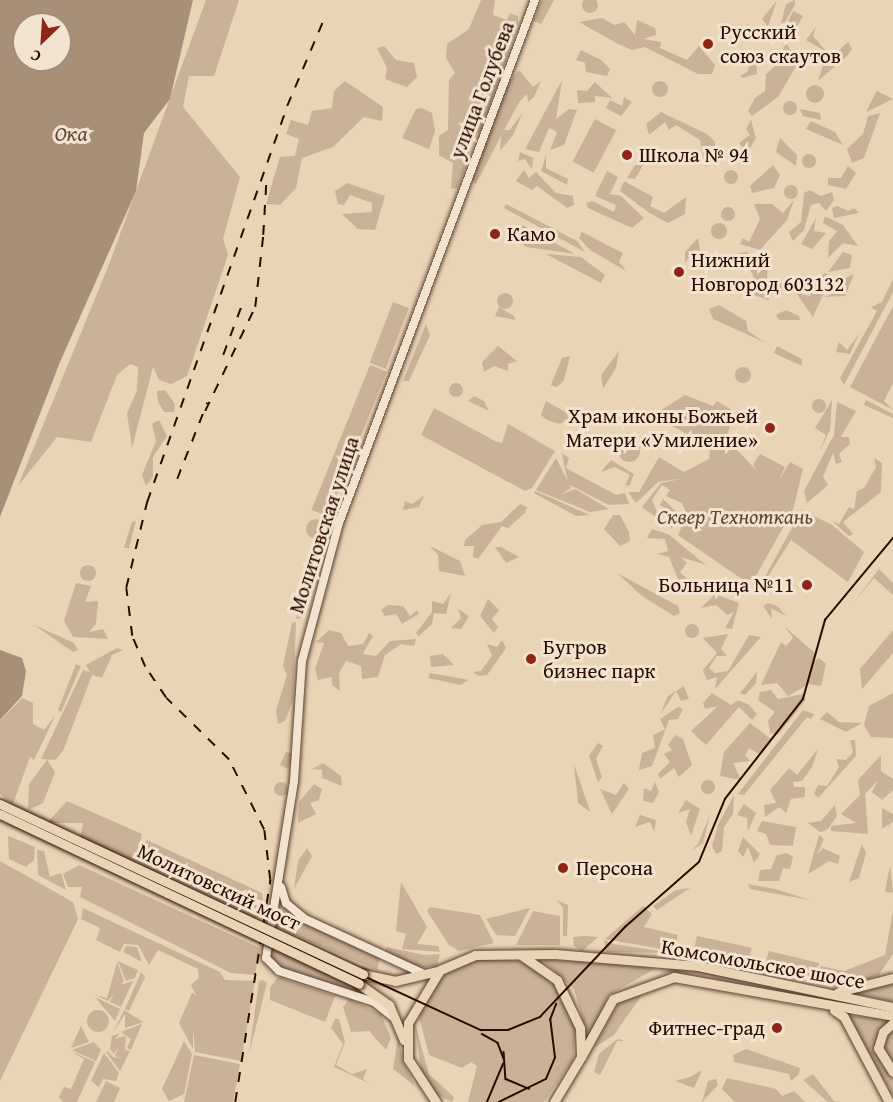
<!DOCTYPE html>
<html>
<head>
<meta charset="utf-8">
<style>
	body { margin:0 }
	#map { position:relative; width:893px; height:1102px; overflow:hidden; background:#e9d4b6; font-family:"Gentium Book Plus",serif }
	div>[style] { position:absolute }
	.green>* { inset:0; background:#c9b297; transform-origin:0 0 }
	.round { border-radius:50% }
	.water>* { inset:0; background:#a89078 }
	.roads { filter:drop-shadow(0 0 2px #5a3d2e) drop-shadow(0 0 2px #5a3d2e) }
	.minor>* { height:8px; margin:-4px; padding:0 4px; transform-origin:4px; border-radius:4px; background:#f1e3d0 }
	.major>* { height:9px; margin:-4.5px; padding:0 4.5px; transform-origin:4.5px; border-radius:4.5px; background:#e9d4b6 }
	.tram>* { height:1.5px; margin:-0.75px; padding:0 0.75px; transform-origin:0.75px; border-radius:0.75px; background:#2b0b01 }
	.rail>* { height:1.5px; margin-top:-0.75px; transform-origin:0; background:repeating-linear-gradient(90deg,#2b0b01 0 10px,transparent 0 20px) }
	.bridges { filter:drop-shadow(0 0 2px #2b0b01) drop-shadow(0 0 2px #2b0b01) }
	.major-bridge>* { height:9px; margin:-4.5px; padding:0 4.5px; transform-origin:4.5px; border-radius:4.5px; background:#e9d4b6 }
	.dots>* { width:16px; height:16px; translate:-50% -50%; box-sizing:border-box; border:3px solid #f1e3d0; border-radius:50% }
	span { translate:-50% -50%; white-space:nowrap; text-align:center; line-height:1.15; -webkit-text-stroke:6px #f1e3d0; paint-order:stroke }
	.poi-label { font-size:21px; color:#2b0b01 }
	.left { translate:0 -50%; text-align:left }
	.right { translate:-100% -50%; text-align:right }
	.street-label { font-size:21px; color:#2b0b01 }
	.park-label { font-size:21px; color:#624536; font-style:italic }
	.water-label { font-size:22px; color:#634737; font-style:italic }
	.north { position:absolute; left:12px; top:12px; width:60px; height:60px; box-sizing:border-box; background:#f1e3d0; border:2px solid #a28d7d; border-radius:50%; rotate:205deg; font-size:16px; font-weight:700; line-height:24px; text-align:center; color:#2b0b01 }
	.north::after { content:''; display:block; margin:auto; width:21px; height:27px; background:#8f2418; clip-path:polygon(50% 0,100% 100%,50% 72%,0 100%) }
</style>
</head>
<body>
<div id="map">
	<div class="green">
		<i class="round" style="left:582px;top:-3px;width:16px;height:16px"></i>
		<i style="clip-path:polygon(206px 0,239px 0,214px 76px,189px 76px,183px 107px,240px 177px,223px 239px,228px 255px,187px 376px,171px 384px,159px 380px,153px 367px,132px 448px,127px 413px,137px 391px,138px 367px,130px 364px,117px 375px,91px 442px,57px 437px,18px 486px,108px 267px)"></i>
		<i style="clip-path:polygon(481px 0,495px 0,493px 15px,507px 20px,510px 13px,518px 16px,518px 24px,481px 131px,468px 138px,469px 157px,457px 189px,451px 188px,453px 163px,439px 155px,439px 136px,448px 130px,449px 80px,455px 73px,446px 58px,447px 44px,469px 29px)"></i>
		<i style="clip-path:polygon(542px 0,554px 0,541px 24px,534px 21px)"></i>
		<i style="clip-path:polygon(777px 0,768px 26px,773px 33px,762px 19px)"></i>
		<i style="clip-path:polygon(795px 0,795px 5px,779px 32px,786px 4px)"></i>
		<i style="clip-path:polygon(793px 11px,803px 16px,790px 39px,784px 31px)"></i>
		<i style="clip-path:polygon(602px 18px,615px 25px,624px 22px,635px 35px,637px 20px,655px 28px,656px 35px,643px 39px,661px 42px,660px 48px,687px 60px,699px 46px,715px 65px,712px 74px,698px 74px,645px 47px,632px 50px,618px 44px,579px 22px)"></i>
		<i style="clip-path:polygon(816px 27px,813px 36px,827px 52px,806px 40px)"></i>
		<i style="clip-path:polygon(784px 40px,798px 63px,778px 97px,752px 116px,748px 111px,755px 98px,765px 91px,766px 74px,783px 59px)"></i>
		<i style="clip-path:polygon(848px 42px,852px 49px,847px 56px,818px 81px,823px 65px)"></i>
		<i style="clip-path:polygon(384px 46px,396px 60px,414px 63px,417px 77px,407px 87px,385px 79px,387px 68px,377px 48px)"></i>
		<i style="clip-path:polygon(581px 50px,601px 60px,610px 69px,607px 76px,586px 72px,585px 63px,576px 60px)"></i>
		<i style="clip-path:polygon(756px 52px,757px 74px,742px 78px,740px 76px,747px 72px)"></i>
		<i style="clip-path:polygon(519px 70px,533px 87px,541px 81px,534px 97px,528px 102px,527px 94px,520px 101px,504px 130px,510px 130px,523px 112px,513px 135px,500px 151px,501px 136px,476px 184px,472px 181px,506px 86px)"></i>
		<i style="clip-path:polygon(562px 80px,556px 119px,569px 109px,577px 110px,564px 145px,550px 150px,557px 132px,549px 128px,539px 152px,525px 149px)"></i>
		<i class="round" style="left:652px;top:81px;width:16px;height:16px"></i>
		<i style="clip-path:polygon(345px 81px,383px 107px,382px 121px,364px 117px,333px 147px,302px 158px,296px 188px,280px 205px,266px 204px,280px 157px,295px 156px,299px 139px,286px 134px,291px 120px,308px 125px,312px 111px,332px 108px,334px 91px)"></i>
		<i style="clip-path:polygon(595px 82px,612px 98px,595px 96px,595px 102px,578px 103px,577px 90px,587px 91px)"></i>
		<i class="round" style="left:806px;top:85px;width:18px;height:18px"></i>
		<i style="clip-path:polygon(877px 91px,893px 99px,866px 112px,872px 100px)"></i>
		<i style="clip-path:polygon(624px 97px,632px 102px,621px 116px,606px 108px,610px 100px,622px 106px)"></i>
		<i class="round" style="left:783px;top:101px;width:14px;height:14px"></i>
		<i style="clip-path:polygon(422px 108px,432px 113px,435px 131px,429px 149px,402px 138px,416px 109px)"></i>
		<i style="clip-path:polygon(800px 109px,820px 113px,821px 120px,803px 116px)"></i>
		<i style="clip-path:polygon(661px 112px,707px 134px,715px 142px,714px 160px,705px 167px,700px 140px,676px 125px,669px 130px,665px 122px,649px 135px,646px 124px)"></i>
		<i style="clip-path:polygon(880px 113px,864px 158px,852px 163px,847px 149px,863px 134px,868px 116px)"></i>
		<i style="left:595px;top:119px;width:24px;height:48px;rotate:28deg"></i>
		<i style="clip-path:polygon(751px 120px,756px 138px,739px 166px,743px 148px,739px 143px,750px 135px,746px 129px)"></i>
		<i style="clip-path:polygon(811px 121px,835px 132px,843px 145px,806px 129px)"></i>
		<i style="clip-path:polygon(780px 138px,797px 155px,796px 166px,776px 152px)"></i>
		<i style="clip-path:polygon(520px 152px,533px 158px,532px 169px,525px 159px,518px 161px)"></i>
		<i class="round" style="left:802px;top:154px;width:14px;height:14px"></i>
		<i style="clip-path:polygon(546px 155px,546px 168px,568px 179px,567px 185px,541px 171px)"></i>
		<i style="clip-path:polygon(641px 156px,646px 160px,635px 179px,627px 178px)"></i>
		<i style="clip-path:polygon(773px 165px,780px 175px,774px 188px,752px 193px,750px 186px)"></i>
		<i style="clip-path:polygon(848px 166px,856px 173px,846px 189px,828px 185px,828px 178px,841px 178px)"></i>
		<i style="clip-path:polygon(524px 170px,529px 178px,536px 172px,556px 193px,573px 196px,574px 205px,567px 208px,537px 186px,532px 190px,516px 181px)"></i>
		<i class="round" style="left:724px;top:170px;width:14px;height:14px"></i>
		<i style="clip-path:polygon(607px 171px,618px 177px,610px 194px,621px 196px,644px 218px,632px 228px,588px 208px,586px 203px,593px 201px,614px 212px,616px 205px,595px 196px)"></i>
		<i style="clip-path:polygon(624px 181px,653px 197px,650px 206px,664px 213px,686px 197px,685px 214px,668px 223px,651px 214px,620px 191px)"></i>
		<i style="clip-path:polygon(347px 183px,385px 196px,375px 230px,358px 229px,342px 214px,372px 212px,372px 203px,350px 195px,344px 205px,338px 204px,335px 191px)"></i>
		<i class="round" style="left:784px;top:185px;width:14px;height:14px"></i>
		<i style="clip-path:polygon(810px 190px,821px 196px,832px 192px,834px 200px,826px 211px,819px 203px,811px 205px,804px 230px,793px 241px,789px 232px,801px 222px,804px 193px)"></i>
		<i style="clip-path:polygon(794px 200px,787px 220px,760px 250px,740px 244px,743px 238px,749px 242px,760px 219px,754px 204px,772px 204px,783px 213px)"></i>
		<i style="clip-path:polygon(506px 204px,577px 241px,585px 252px,504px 208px)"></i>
		<i style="clip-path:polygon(837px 206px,848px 211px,854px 208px,859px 213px,834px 218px,832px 208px)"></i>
		<i class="round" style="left:721px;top:207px;width:14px;height:14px"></i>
		<i style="clip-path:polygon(825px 216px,843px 225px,858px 246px,843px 243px,828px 258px,829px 241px,837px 231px,823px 223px)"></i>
		<i style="clip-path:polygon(816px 218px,814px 231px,826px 233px,812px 249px,801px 244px)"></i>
		<i class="round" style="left:711px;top:223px;width:16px;height:16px"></i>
		<i style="clip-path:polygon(522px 225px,575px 254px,526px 247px,511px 235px)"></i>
		<i style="clip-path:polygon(582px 232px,623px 253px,619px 262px,626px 271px,590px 250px,579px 238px)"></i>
		<i style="clip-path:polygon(698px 238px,700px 251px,694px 250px,685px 263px,685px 252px)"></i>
		<i style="clip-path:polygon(747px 252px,760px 266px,768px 265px,767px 278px,787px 284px,793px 292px,776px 290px,768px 300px,751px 294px,756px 282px,748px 265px,736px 263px,740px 253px)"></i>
		<i style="clip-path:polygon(843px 252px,852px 255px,850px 268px,828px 272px)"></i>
		<i style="clip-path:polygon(546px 254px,581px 257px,605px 275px,601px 283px)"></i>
		<i style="clip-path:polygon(825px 273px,831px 276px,828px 284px,813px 317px,796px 293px,810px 296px,815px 281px)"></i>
		<i style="clip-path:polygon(854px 274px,845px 296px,824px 297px,842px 290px,841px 280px)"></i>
		<i style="clip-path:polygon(893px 279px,893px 292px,844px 385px,840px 378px,877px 311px,871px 307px,882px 302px)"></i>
		<i class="round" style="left:497px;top:293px;width:16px;height:16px"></i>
		<i style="left:393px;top:302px;width:17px;height:65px;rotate:21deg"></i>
		<i style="clip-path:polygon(719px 305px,746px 321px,748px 331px,766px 343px,713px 319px,709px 309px)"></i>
		<i style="clip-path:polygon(893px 306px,893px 383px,884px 401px,893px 410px,850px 387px)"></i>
		<i style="clip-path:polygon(499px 307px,514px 316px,515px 320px,495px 316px)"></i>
		<i style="clip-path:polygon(786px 310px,799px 316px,800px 320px,779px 320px,776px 315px)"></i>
		<i style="clip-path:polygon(426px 324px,430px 335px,409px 381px,403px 381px)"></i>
		<i style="clip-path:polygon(859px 334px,850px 354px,836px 352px,839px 342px,847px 350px)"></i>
		<i style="clip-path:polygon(498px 346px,517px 361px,508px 364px,508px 371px,494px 366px,484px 372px,482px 362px)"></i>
		<i style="clip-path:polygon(777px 346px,802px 359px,802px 366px,774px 353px)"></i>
		<i style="clip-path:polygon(619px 351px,616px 368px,603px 389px,601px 375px)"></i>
		<i style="clip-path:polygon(570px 356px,564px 380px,557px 387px,551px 385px,562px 358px)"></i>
		<i style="left:370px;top:365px;width:18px;height:156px;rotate:22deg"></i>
		<i class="round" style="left:735px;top:367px;width:16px;height:16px"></i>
		<i class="round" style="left:449px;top:383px;width:14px;height:14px"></i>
		<i style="clip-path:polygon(165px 390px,175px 404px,174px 412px,164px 412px,158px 402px,157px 391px)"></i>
		<i style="clip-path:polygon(685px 395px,713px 406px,717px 401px,735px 412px,726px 438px,757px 471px,753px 464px,760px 454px,785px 467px,779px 480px,790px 462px,803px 469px,793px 510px,757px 574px,746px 582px,678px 535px,687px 515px,682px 503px,666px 496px,670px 490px,662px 485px,652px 500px,660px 520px,642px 507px,661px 483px,685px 478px,658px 482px,636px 503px,628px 492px,639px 492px,659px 457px,684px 472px,709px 459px,710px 449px,703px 442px,652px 416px)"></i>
		<i style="clip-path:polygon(474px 396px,484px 401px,489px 411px,468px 401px)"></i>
		<i class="round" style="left:812px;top:399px;width:14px;height:14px"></i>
		<i style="clip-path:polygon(832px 400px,830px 430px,820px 451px,826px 435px,815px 428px)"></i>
		<i style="clip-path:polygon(866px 400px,893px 414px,893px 418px,864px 405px)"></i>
		<i style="clip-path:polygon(546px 401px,567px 413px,568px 419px,560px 424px,547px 420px,541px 415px)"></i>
		<i style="clip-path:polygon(837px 402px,856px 411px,841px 437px,849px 437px,850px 444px,839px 454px,842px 462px,836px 464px,833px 453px,823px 477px,828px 485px,807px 503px,804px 491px,834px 435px)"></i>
		<i style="clip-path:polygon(434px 408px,497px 442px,502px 443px,508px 424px,555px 451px,532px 488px,525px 491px,421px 435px)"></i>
		<i style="clip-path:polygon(159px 420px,167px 436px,153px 457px,153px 477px,146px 486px,142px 475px,156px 441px,152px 424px)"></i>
		<i class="round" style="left:618px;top:440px;width:22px;height:22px"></i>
		<i style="clip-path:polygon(562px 453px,569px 458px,566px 468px,616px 495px,625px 493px,629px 504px,609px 505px,568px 484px)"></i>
		<i style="clip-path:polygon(556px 458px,571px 488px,560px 495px,575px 489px,609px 509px,590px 512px,536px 490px)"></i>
		<i style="clip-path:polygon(874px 458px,882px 463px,881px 492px,843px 522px,853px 534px,849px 536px,832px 521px,839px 524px,849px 507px,854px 509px,857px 491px,864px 488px,876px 467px)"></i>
		<i style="clip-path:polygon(611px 460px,634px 474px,630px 485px,625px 486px,630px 475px,615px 467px,601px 472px)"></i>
		<i style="clip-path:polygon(534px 493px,535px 491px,590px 515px,576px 516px)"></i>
		<i style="clip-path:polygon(424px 496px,419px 507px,403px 510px,405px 501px,412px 504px)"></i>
		<i style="clip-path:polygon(663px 499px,680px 515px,672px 528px,664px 522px,671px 524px,676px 515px,660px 505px)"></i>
		<i style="clip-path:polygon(520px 504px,527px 507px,525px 513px,508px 528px,502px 526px,478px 559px,473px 557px,474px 546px,464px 546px,465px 540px,482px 525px,501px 522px)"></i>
		<i style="clip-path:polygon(802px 510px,832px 525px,864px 552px,848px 582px,791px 540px,767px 578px,771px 587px,762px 582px)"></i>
		<i style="clip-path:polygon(613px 515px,620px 515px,629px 532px,630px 541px,620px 546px,604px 529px)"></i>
		<i class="round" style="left:306px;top:519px;width:20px;height:20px"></i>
		<i style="clip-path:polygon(136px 521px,129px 548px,124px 548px,132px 522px)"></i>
		<i style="clip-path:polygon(652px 529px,668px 534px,706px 565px,681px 557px,687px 563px,680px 572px,692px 584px,680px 584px,669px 557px,657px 554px,668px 551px,665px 539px,647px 538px)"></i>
		<i style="clip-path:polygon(320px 540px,323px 542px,309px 586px,305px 568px)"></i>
		<i style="clip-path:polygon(430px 546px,460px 561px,465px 576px,439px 571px,438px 555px)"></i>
		<i style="clip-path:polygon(495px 547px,501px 547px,519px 557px,506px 563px)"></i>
		<i class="round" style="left:80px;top:565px;width:16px;height:16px"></i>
		<i style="clip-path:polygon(879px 569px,893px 583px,893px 595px,874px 578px,854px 602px)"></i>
		<i style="clip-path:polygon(617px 573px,678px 606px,680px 613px,674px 616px,642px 596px)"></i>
		<i style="clip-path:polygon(76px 583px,91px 586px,85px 602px,98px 601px,96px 624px,89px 632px,103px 629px,108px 639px,73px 637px,64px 621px)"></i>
		<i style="clip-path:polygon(305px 591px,309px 599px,302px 618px,296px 619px)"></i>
		<i style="clip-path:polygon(451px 593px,446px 614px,434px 613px,432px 624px,419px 636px,416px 633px,432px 612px,432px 601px,443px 604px)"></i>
		<i style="clip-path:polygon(715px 594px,739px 603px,732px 629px,725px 628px,734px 612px,727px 615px,716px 605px,701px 608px)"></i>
		<i style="clip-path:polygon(488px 599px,499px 610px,492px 619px,498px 627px,494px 633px,480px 616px)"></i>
		<i style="clip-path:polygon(768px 603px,777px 606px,786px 616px,771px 608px,772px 619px,763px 606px)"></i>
		<i style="clip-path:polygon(388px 605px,403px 606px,410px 616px,417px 610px,419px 614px,402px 624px,396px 614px,385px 616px,381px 610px)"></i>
		<i style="clip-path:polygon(458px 609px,469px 616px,461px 629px,451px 628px,461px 618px)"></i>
		<i style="clip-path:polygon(296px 622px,293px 700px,285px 721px,278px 724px,276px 710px,287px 675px,283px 666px,292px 623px)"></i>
		<i class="round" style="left:685px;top:624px;width:14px;height:14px"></i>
		<i style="clip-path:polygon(34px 625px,74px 643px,78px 650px,73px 652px)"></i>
		<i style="clip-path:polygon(785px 627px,815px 653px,813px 662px,819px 658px,826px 664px,821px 686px,809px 684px,788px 696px,777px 683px,761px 685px,781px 642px,786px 646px,793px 638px)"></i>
		<i style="clip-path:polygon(329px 630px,341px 633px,348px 646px,363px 644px,369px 633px,373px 636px,363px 654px,376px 656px,390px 641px,416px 639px,414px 646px,401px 644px,385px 655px,378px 677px,362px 679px,361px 666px,346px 661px,339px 673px,340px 691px,332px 685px,332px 677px,318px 680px,315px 669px,324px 643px,316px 642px)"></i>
		<i style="clip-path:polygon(893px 630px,893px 653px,862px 689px,860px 669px)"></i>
		<i style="clip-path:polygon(728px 634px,721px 649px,727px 656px,717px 656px,709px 668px,715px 673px,728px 671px,749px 635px,761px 637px,715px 689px,717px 677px,707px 680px,703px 670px,717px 653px,703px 638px)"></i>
		<i style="clip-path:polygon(502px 640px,506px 648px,487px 675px,478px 676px,473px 672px,481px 671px,492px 656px,487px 644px,497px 647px)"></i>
		<i style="clip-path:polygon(117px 648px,123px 650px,112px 655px,102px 678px,92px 675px,63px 751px,55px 760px,41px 759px,83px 670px,90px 672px,86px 665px)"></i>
		<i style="clip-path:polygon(443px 654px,454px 665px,431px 667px,430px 656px)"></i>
		<i style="clip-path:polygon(76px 664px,81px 666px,61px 712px,58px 710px)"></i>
		<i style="clip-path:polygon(757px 672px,756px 683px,745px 695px,740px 693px)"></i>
		<i style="clip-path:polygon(430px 673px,464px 679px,468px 680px,461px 685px,428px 678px)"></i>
		<i style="clip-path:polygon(684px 686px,689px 699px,681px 701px,676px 691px,660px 715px,668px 696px)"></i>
		<i style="clip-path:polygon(771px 690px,778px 699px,803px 694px,805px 701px,778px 735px,770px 733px,768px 720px,775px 712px,758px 700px,760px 692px)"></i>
		<i style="clip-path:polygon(712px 693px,731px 705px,738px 700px,749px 705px,757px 714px,752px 720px,739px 707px,706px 745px,691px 731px,718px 706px,705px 709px,703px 703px)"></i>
		<i style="clip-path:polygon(893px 693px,893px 738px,871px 737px,864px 725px,869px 706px)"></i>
		<i style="clip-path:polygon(22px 698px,33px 703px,33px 724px,44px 730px,55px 716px,34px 760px,30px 757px,13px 804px,0 794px,0 721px)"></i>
		<i style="clip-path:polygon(678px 707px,683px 709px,678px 719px,669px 720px,652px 766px,639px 770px,642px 753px,655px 748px,653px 735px,665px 729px,660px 719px)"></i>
		<i style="clip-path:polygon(803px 710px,814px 714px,811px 719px,807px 717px,744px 795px,738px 794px)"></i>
		<i style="clip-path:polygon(827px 712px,839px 722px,862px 723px,846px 732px,820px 719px)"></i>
		<i style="clip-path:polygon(750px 723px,772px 740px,759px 754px,749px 748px,745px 755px,750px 761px,733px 763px,741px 780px,720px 776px,724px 752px)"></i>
		<i style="clip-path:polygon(675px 735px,683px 739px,692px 765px,679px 777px,674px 768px,660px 779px,658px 774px,670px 762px,664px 754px,672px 750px,668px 745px)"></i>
		<i style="clip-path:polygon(850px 740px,855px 740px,856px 756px,818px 798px,814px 794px,818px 785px,827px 786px,839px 767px,836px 759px,846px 760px,853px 752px)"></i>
		<i style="clip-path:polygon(598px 743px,603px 746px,596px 759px,602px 777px,598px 782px,589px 756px)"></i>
		<i style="clip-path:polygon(818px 749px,812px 767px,802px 781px,793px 782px,794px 787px,805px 787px,805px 797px,791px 799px,786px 813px,779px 807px,765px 817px,764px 805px,776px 803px,770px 790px,789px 768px,797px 775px)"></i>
		<i style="clip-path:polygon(286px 752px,293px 754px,288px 769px,280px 765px)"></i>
		<i style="clip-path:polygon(881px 755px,881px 771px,893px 779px,893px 790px,882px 800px,872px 792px,878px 780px,865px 794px,868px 834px,831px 831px,831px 826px,856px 823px,841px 814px,860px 795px,858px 780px)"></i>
		<i style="clip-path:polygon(47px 760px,55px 772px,43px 803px,28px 810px,29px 784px)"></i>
		<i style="clip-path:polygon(323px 763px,341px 776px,342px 786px,322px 778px,322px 770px,312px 769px)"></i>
		<i style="clip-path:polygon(574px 764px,590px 811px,589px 811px,578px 803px)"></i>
		<i class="round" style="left:701px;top:780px;width:14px;height:14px"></i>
		<i style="clip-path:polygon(655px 782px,659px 792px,653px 803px,643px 801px,644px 788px,651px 791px)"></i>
		<i class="round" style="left:274px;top:782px;width:14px;height:14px"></i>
		<i style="clip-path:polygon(624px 783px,629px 789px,612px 814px,600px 789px,616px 795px)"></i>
		<i style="clip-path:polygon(314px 784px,322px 789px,319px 800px,310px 803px,316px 814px,298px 823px,299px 802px)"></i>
		<i style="clip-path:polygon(734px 795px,733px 814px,724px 827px,722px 851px,716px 854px,712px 846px,718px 825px)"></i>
		<i style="clip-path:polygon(686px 800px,700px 809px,691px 836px,686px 822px,690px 809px,678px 813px)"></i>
		<i style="clip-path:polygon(67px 801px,142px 834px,139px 852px,147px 840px,262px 893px,264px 912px,254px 920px,80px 839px,83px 823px,47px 823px)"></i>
		<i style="clip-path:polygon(744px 804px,756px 813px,748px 831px,747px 818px,737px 815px)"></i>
		<i style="clip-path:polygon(835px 805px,837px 816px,827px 830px,820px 832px,808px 823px,821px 821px)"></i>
		<i style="clip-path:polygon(882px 808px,893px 814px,893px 822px,882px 829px)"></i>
		<i style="clip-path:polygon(710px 814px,703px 843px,691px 851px,698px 844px)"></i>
		<i style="clip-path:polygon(640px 815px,656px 820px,654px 832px,650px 822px,635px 827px)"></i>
		<i style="clip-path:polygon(762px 821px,796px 827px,793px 846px,770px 845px,766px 834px,757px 831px)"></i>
		<i style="clip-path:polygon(819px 835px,824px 839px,817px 855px,823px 848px,840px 856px,838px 864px,829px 861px,808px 874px)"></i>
		<i style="clip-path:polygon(8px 836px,35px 847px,34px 860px,26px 867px,9px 859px)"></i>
		<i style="clip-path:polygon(743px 837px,760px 854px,754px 863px,748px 847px,743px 857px,738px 851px)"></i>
		<i style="clip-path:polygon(862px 844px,866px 853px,859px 878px,849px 882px)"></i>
		<i style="clip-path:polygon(307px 848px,312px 856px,294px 889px,298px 861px)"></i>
		<i style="clip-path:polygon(37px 850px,44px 851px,50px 877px,61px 873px,66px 890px,38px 875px)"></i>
		<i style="clip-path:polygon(787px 853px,793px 857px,790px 869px,783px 868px,779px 881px,758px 881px,760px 870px,771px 869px,777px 855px)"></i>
		<i style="clip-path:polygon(0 861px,73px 902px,78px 919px,0 1081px)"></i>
		<i style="clip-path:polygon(79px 865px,260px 948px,255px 975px,231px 973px,80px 897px,82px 887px,68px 887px,63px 874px)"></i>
		<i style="clip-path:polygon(890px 866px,893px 892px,889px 893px,885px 891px)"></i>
		<i style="clip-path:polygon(401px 882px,427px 927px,417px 944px,438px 946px,440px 952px,402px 949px,406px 934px,396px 931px)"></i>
		<i style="clip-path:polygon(748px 884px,775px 889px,810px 900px,750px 889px)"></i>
		<i style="clip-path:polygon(690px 888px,657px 910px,653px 906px,676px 890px)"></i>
		<i style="clip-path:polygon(557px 900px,568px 905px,567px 936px,563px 936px,563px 908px)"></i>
		<i style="clip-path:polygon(284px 905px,307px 923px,380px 958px,377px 970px,276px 927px)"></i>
		<i style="clip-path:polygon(643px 906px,652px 914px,644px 927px,678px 935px,673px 951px,605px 939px)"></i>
		<i style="clip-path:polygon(430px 907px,480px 915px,494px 943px,459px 951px,449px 945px,427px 911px)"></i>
		<i style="clip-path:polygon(83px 908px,220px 972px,225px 980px,255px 981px,241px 1061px,195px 1052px,193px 1027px,193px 1049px,179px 1023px,192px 993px,196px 995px,191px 985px,199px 978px,198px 969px,158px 950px,149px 965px,138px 945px,124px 944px,120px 952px,96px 940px,100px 928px,81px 919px)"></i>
		<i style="clip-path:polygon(530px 908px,515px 936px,496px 935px,486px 919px)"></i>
		<i style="clip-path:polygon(533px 911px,560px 916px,560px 945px,516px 945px)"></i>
		<i style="clip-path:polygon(893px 911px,893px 954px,879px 975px,846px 987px,815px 984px,821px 966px,844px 971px,885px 955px)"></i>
		<i style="left:697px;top:936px;width:56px;height:19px;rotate:12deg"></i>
		<i style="clip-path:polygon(573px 937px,584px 936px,598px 937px,582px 951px,574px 946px)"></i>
		<i style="clip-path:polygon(604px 940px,614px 944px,672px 953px,606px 952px)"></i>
		<i style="clip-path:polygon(126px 946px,137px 947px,142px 962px,123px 952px)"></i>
		<i style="clip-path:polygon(387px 947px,424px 955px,440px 954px,437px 966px,415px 968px,384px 953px)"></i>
		<i style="clip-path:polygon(269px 948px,354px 985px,374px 1000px,280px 968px,269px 957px)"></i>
		<i style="clip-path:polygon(769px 951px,819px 963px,819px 965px,808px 978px,763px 971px)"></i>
		<i style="clip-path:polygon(508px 958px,531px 965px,557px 986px,575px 1027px,573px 1060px,544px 1102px,468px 1102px,477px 1066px,471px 1062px,462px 1068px,429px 1055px,418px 1013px,436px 982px,449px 971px,479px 959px)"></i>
		<i style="clip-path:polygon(542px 959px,649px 966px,653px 970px,609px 995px,588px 1038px,574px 989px)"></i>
		<i style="clip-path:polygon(118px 961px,138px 970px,135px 978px,126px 981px)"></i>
		<i style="clip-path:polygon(117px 962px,124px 981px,108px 1001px,95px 995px,107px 998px)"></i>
		<i style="clip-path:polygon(672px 968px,708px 971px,834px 1000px,688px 971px,659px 973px)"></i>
		<i style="clip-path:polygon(141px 972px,145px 977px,129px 1011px,125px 1009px)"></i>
		<i style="clip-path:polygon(278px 977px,335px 996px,325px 1022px,270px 1000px,270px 988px)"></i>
		<i style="clip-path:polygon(263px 980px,267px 983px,249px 1054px,259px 981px)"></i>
		<i style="clip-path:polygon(893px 980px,893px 1002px,855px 993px)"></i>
		<i style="clip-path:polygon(133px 981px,121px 1007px,110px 1002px,117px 986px)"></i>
		<i style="clip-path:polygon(646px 989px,614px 1035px,594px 1048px,618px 1003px)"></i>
		<i style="clip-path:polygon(95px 997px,120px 1009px,115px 1021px)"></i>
		<i style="clip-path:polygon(349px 999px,381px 1014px,391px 1038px,386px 1050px,369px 1031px,351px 1032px,343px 1007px)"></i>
		<i style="clip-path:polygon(124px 1010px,143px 1022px,125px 1028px,125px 1014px,113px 1033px)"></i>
		<i class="round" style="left:87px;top:1010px;width:22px;height:22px"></i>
		<i style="clip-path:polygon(846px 1015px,892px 1020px,876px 1047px,882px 1066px,893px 1074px,893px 1095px)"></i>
		<i style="clip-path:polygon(335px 1019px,339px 1019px,345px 1042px,336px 1065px,352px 1074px,367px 1069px,363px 1079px,369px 1083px,334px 1067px,343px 1044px,331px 1028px)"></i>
		<i style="clip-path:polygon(142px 1024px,131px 1050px,127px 1048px,131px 1039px,121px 1032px)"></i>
		<i style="clip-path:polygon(415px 1024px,429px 1074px,454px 1097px,452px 1102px,437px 1095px,421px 1070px)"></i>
		<i style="clip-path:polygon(81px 1026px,89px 1042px,71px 1048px)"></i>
		<i style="clip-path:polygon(893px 1026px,893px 1067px,882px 1048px)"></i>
		<i style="clip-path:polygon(120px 1033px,115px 1039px,126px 1036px,125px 1050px,130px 1051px,120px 1071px,106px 1052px,108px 1051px,113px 1057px,122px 1058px,115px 1056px,118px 1048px,114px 1054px,110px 1049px,112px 1036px)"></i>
		<i style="clip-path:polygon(398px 1037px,405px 1066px,415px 1086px,393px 1069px)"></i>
		<i style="clip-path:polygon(616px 1040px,619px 1039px,624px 1041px,617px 1041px,600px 1075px,594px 1072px,599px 1054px)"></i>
		<i style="clip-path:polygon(184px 1041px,192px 1054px,184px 1094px,169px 1101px,162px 1089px)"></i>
		<i style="clip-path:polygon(94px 1042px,101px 1050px,96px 1061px,72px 1050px)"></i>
		<i style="clip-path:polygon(746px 1049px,800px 1068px,799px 1074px,791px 1081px,789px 1074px,734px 1062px,733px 1055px)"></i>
		<i style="clip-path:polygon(70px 1051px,95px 1062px,77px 1102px,63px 1102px,59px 1097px,64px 1087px,71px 1089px,84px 1059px)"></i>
		<i style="clip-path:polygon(104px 1053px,119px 1073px,116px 1081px,103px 1079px,99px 1087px,91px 1081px)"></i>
		<i style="clip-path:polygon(194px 1055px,240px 1064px,233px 1102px,184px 1102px)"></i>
		<i style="clip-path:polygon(702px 1070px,694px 1088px,675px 1081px,690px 1077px)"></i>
		<i style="clip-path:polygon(813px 1074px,834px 1101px,840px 1102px,828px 1102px,803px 1080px)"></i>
		<i style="clip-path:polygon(727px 1078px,776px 1089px,782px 1096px,794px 1091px,805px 1102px,735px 1102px,722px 1089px)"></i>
		<i style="clip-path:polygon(716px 1079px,718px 1085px,702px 1102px,708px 1081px)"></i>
		<i style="clip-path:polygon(106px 1081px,120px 1088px,114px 1102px,96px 1102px)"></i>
	</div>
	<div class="water">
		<i style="clip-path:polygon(evenodd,0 0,193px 0,170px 99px,144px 133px,136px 191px,60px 362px,0 517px,0 0,24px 24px,60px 24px,60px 60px,24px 60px,24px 24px)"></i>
		<i style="clip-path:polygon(0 650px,22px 658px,26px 671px,22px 696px,0 720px)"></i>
	</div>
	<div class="roads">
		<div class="minor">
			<i style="left:281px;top:887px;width:17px;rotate:73deg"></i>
			<i style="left:286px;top:903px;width:25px;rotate:40deg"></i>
			<i style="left:305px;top:919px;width:131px;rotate:24.8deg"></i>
			<i style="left:394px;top:1018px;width:26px;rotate:-141deg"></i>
			<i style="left:374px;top:1002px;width:100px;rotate:-161.9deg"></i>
			<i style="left:279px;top:971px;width:18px;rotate:-135deg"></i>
			<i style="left:266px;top:958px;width:179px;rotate:-81deg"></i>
			<i style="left:294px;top:781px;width:120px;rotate:-86.2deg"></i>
			<i style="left:302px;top:661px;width:143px;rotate:-75deg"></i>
			<i style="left:339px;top:523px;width:559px;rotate:-69.46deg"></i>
		</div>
		<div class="major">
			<i style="left:521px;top:955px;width:44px;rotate:34.8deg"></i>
			<i style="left:557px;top:980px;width:53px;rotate:64.4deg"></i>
			<i style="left:580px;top:1028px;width:29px;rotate:88deg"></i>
			<i style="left:581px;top:1057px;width:52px;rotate:121deg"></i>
			<i style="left:363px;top:974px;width:33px;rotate:12deg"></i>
			<i style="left:395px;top:981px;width:43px;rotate:-13.4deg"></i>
			<i style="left:359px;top:984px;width:37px;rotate:35deg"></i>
			<i style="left:389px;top:1005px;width:38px;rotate:67deg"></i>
			<i style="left:838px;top:992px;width:57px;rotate:-14.3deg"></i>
			<i style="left:834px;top:1010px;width:12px;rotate:35deg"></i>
			<i style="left:844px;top:1017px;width:96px;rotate:62.1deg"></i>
			<i style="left:893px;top:1023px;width:13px;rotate:138deg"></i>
			<i style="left:883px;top:1032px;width:17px;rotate:107deg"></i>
			<i style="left:878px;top:1048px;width:28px;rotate:58deg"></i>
			<i style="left:581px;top:1057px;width:66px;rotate:-61.1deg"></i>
			<i style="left:613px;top:999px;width:65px;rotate:-19.8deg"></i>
			<i style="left:674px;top:977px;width:222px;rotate:10.1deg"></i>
			<i style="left:436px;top:1102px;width:51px;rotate:-123.1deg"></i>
			<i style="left:408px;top:1059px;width:36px;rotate:-90deg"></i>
			<i style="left:408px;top:1023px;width:62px;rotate:-58.9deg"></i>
			<i style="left:440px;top:970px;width:38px;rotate:-23deg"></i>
			<i style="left:475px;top:955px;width:80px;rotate:-0.7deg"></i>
			<i style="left:555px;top:954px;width:144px;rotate:4.8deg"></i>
			<i style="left:698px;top:966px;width:199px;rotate:11.9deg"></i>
		</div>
	</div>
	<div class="tram">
		<i style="left:0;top:808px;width:530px;rotate:24.78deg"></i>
		<i style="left:481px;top:1030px;width:27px"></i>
		<i style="left:508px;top:1030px;width:35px;rotate:-22deg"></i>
		<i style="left:540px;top:1017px;width:124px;rotate:-46.6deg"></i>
		<i style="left:625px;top:927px;width:98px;rotate:-41.3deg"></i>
		<i style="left:699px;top:862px;width:68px;rotate:-67.6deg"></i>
		<i style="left:725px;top:799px;width:127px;rotate:-52deg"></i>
		<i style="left:803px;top:699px;width:82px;rotate:-74.4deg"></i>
		<i style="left:825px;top:620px;width:107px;rotate:-50.3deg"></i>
		<i style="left:482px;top:1034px;width:18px;rotate:29deg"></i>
		<i style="left:498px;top:1043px;width:17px;rotate:69deg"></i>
		<i style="left:504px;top:1052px;width:27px;rotate:86deg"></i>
		<i style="left:506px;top:1079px;width:25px;rotate:23deg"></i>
		<i style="left:487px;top:1102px;width:41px;rotate:-67.2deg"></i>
		<i style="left:499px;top:1102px;width:52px;rotate:-26.1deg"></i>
		<i style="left:546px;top:1079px;width:23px;rotate:-67deg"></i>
		<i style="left:555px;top:1058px;width:38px;rotate:-97deg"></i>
		<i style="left:550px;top:1020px;width:17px;rotate:-69deg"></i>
	</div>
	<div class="rail">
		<i style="left:263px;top:235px;width:51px;rotate:-86.6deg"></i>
		<i style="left:223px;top:355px;width:51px;rotate:-69.4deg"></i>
		<i style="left:205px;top:411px;width:115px;rotate:-64.3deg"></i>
		<i style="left:255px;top:307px;width:81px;rotate:-83.6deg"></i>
		<i style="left:177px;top:479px;width:82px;rotate:-68.5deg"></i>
		<i style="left:235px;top:1102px;width:225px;rotate:-81deg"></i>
		<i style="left:270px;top:880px;width:50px;rotate:-96.8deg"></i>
		<i style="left:264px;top:830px;width:78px;rotate:-116.6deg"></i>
		<i style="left:229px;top:760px;width:88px;rotate:-135.5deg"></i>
		<i style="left:166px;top:698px;width:37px;rotate:-124deg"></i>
		<i style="left:145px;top:667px;width:34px;rotate:-113deg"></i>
		<i style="left:132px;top:636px;width:48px;rotate:-97.1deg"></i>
		<i style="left:126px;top:588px;width:89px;rotate:-76.3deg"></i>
		<i style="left:147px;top:502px;width:420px;rotate:-70.5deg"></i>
		<i style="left:287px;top:106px;width:100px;rotate:-67deg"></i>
	</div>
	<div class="bridges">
		<div class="major-bridge">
			<i style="left:0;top:804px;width:401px;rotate:25.1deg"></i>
			<i style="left:0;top:814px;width:397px;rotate:25.3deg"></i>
		</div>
	</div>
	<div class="dots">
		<i style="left:708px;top:44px;background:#8f2418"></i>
		<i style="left:627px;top:155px;background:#8f2418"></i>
		<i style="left:495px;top:234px;background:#8f2418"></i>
		<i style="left:679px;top:272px;background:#8f2418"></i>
		<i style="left:770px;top:428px;background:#8f2418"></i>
		<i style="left:807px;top:585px;background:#8f2418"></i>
		<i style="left:531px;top:659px;background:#8f2418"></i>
		<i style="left:563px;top:868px;background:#8f2418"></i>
		<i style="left:777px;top:1028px;background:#8f2418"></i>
	</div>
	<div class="poi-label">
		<span class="left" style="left:720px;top:44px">Русский<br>союз скаутов</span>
		<span class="left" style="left:639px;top:155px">Школа № 94</span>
		<span class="left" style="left:507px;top:234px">Камо</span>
		<span class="left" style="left:691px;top:272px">Нижний<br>Новгород 603132</span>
		<span class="right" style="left:758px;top:428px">Храм иконы Божьей<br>Матери «Умиление»</span>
		<span class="right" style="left:794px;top:585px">Больница №11</span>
		<span class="left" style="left:543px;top:659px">Бугров<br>бизнес парк</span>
		<span class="left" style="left:576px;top:868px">Персона</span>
		<span class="right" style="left:765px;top:1028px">Фитнес-град</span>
	</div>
	<div class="street-label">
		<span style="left:482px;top:90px;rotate:-69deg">улица Голубева</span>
		<span style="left:324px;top:525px;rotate:-72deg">Молитовская улица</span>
		<span style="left:219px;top:887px;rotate:25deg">Молитовский мост</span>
		<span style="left:763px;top:964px;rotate:10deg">Комсомольское шоссе</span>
	</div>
	<div class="park-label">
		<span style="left:735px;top:517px">Сквер Техноткань</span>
	</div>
	<div class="water-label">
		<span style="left:71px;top:134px">Ока</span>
	</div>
	<div class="north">С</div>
</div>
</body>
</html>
